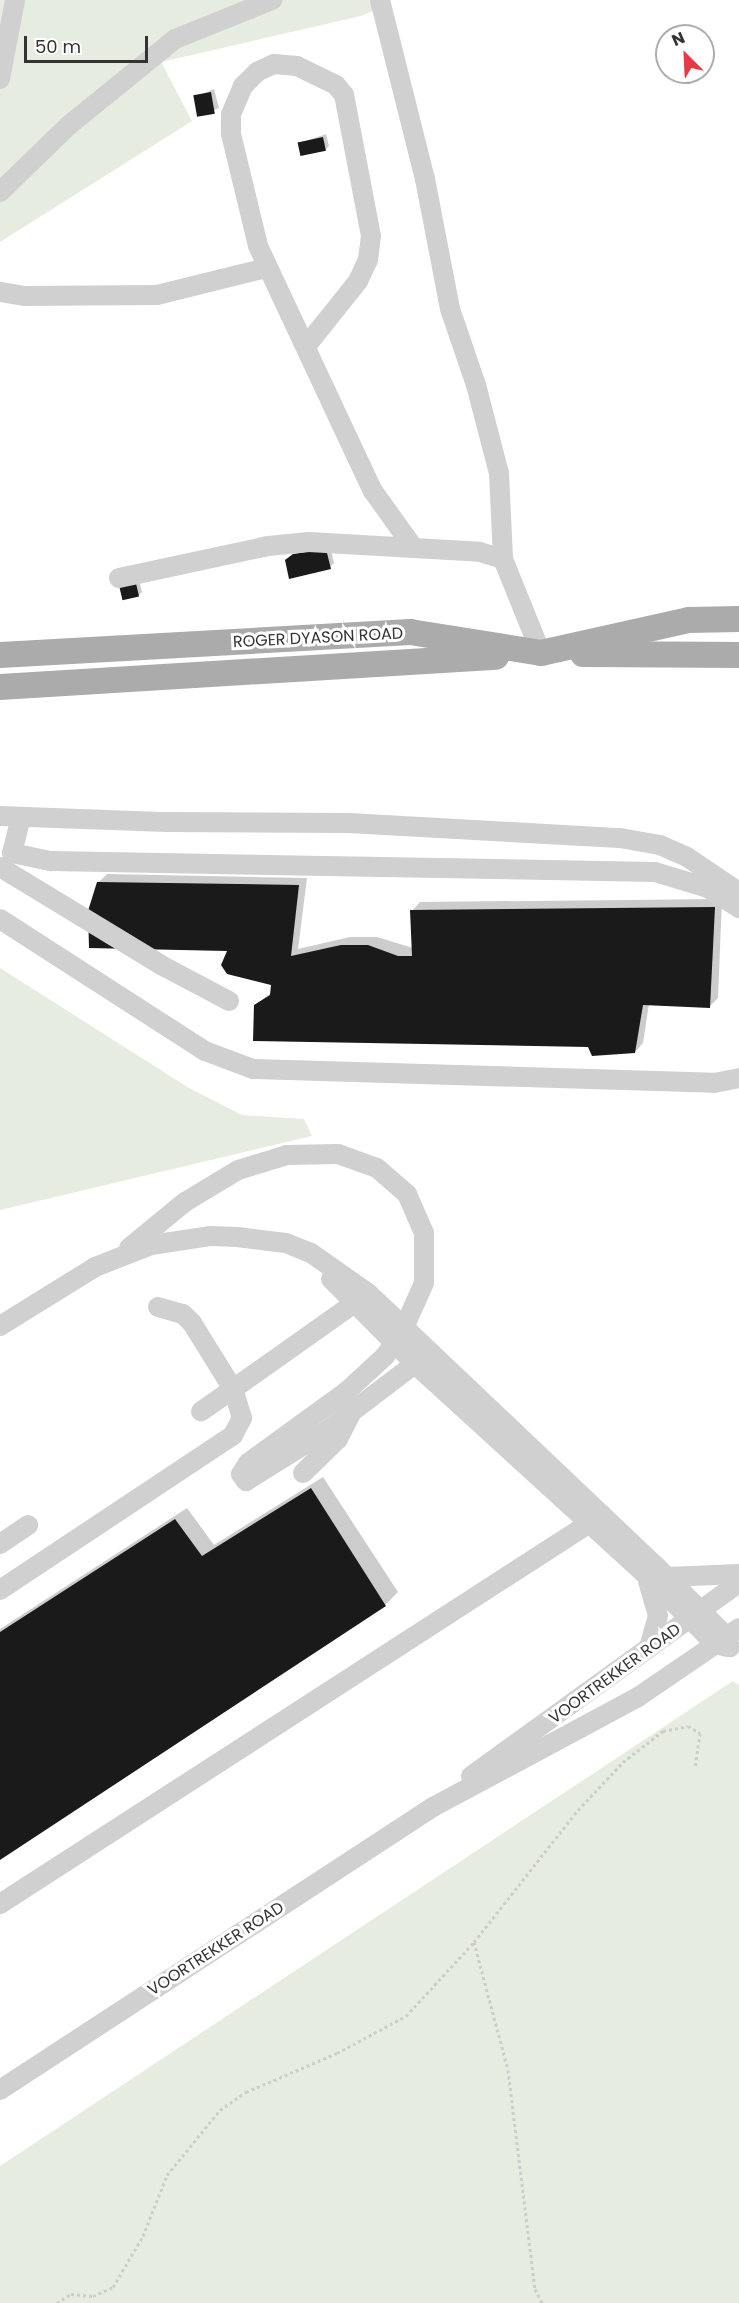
<!DOCTYPE html>
<html>
<head>
<meta charset="utf-8">
<style>
	body { margin:0 }
	#map { position:relative; width:739px; height:2303px; overflow:hidden; background:#fff; font-family:Poppins,sans-serif }
	div>[style] { position:absolute }
	.green>* { inset:0; background:#e6ecdf }
	.shadow>* { inset:0; background:#0003 }
	.building>* { inset:0; background:#1a1a1a; transform-origin:0 0 }
	.path>* { height:3px; margin-top:-1.5px; transform-origin:0; background:repeating-linear-gradient(90deg,#cdcdcd 0 3px,transparent 0 6px) }
	.minor>* { height:20px; margin:-10px; padding:0 10px; transform-origin:10px; border-radius:10px; background:#d0d0d0 }
	.major>* { height:26px; margin:-13px; padding:0 13px; transform-origin:13px; border-radius:13px; background:#ababab }
	.minor-bridge>* { height:20px; margin:-10px; padding:0 10px; transform-origin:10px; border-radius:10px; background:#d0d0d0 }
	span { translate:-50% -50%; white-space:nowrap; text-align:center; line-height:1.15; -webkit-text-stroke:6px #fff; paint-order:stroke }
	.street-label { font-size:16px; color:#333 }
	.north { position:absolute; left:655px; top:24px; width:60px; height:60px; box-sizing:border-box; background:#fff; border:2px solid #adadad; border-radius:50%; rotate:336deg; font-size:16px; font-weight:700; line-height:24px; text-align:center; color:#333 }
	.north::after { content:''; display:block; margin:auto; width:21px; height:27px; background:#e63946; clip-path:polygon(50% 0,100% 100%,50% 72%,0 100%) }
	.scale { position:absolute; left:24px; top:36px; width:124px; height:27px; box-sizing:border-box; border:3px solid #333; border-top:0; padding-left:8px; font-size:18px; line-height:21px; white-space:nowrap; color:#333; -webkit-text-stroke:4px #fff; paint-order:stroke }
</style>
</head>
<body>
<div id="map">
	<div class="green">
		<i style="clip-path:polygon(0 0,379px 0,381px 7px,361px 16px,161px 62px,192px 121px,0 242px)"></i>
		<i style="clip-path:polygon(0 968px,189px 1088px,242px 1115px,304px 1119px,312px 1136px,0 1210px)"></i>
		<i style="clip-path:polygon(733px 1681px,739px 1685px,739px 2303px,0 2303px,0 2166px)"></i>
	</div>
	<div class="shadow">
		<i style="clip-path:polygon(214px 89px,219px 108px,200px 116px,195px 97px)"></i>
		<i style="clip-path:polygon(326px 134px,329px 146px,325px 150px,300px 143px)"></i>
		<i style="clip-path:polygon(330px 546px,334px 563px,330px 567px,290px 556px)"></i>
		<i style="clip-path:polygon(138px 576px,142px 592px,138px 596px,119px 584px)"></i>
		<i style="clip-path:polygon(107px 874px,307px 878px,298px 949px,350px 937px,377px 937px,413px 948px,412px 911px,420px 902px,722px 899px,718px 998px,709px 1007px,649px 1004px,643px 1043px,635px 1052px,256px 1005px,272px 992px,273px 984px,229px 950px,98px 883px)"></i>
		<i style="clip-path:polygon(323px 1477px,398px 1592px,386px 1604px,0 1858px,0 1629px,187px 1508px,214px 1545px)"></i>
	</div>
	<div class="building">
		<i style="left:211px;top:92px;width:22px;height:18px;rotate:80deg"></i>
		<i style="left:323px;top:137px;width:14px;height:26px;rotate:78deg"></i>
		<i style="clip-path:polygon(326px 549px,331px 569px,289px 579px,285px 560px,293px 554px)"></i>
		<i style="left:135px;top:579px;width:18px;height:17px;rotate:77deg"></i>
		<i style="clip-path:polygon(97px 882px,299px 885px,291px 956px,341px 945px,368px 945px,398px 956px,412px 956px,410px 910px,715px 907px,710px 1008px,643px 1005px,635px 1053px,592px 1056px,588px 1047px,253px 1041px,254px 1005px,270px 995px,271px 985px,227px 974px,221px 965px,227px 951px,89px 948px,88px 911px)"></i>
		<i style="clip-path:polygon(311px 1488px,386px 1606px,0 1860px,0 1632px,175px 1519px,202px 1556px)"></i>
	</div>
	<div class="path">
		<i style="left:474px;top:1942px;width:132px;rotate:75.1deg"></i>
		<i style="left:508px;top:2070px;width:221px;rotate:83deg"></i>
		<i style="left:535px;top:2289px;width:16px;rotate:63deg"></i>
		<i style="left:57px;top:2303px;width:17px;rotate:-33deg"></i>
		<i style="left:71px;top:2294px;width:22px;rotate:5deg"></i>
		<i style="left:93px;top:2296px;width:22px;rotate:-24deg"></i>
		<i style="left:113px;top:2287px;width:59px;rotate:-59.5deg"></i>
		<i style="left:143px;top:2236px;width:66px;rotate:-68.5deg"></i>
		<i style="left:167px;top:2175px;width:84px;rotate:-50.8deg"></i>
		<i style="left:220px;top:2110px;width:32px;rotate:-35deg"></i>
		<i style="left:246px;top:2092px;width:99px;rotate:-23.2deg"></i>
		<i style="left:337px;top:2053px;width:78px;rotate:-28.2deg"></i>
		<i style="left:406px;top:2016px;width:100px;rotate:-47.4deg"></i>
		<i style="left:474px;top:1942px;width:168px;rotate:-51.8deg"></i>
		<i style="left:578px;top:1810px;width:66px;rotate:-46.8deg"></i>
		<i style="left:623px;top:1762px;width:51px;rotate:-37.8deg"></i>
		<i style="left:663px;top:1731px;width:25px;rotate:-11deg"></i>
		<i style="left:688px;top:1726px;width:14px;rotate:30deg"></i>
		<i style="left:700px;top:1733px;width:36px;rotate:98deg"></i>
	</div>
	<div class="minor">
		<i style="left:380px;top:0;width:185px;rotate:75.9deg"></i>
		<i style="left:425px;top:179px;width:132px;rotate:79.1deg"></i>
		<i style="left:450px;top:309px;width:80px;rotate:71.1deg"></i>
		<i style="left:476px;top:385px;width:91px;rotate:75.4deg"></i>
		<i style="left:499px;top:473px;width:86px;rotate:87.3deg"></i>
		<i style="left:503px;top:559px;width:101px;rotate:68deg"></i>
		<i style="left:0;top:79px;width:80px;rotate:-79.2deg"></i>
		<i style="left:0;top:192px;width:95px;rotate:-44.1deg"></i>
		<i style="left:68px;top:126px;width:138px;rotate:-39.1deg"></i>
		<i style="left:175px;top:39px;width:105px;rotate:-21.9deg"></i>
		<i style="left:0;top:292px;width:24px;rotate:9deg"></i>
		<i style="left:24px;top:296px;width:133px;rotate:-0.4deg"></i>
		<i style="left:157px;top:295px;width:112px;rotate:-13.9deg"></i>
		<i style="left:307px;top:345px;width:82px;rotate:-51.4deg"></i>
		<i style="left:358px;top:281px;width:23px;rotate:-65deg"></i>
		<i style="left:368px;top:260px;width:24px;rotate:-83deg"></i>
		<i style="left:371px;top:236px;width:144px;rotate:-100.8deg"></i>
		<i style="left:344px;top:95px;width:13px;rotate:-129deg"></i>
		<i style="left:336px;top:85px;width:43px;rotate:-154deg"></i>
		<i style="left:297px;top:66px;width:23px;rotate:-175deg"></i>
		<i style="left:274px;top:64px;width:19px;rotate:155deg"></i>
		<i style="left:257px;top:72px;width:20px;rotate:135deg"></i>
		<i style="left:243px;top:86px;width:30px;rotate:113deg"></i>
		<i style="left:231px;top:114px;width:20px;rotate:90deg"></i>
		<i style="left:231px;top:134px;width:115px;rotate:76.4deg"></i>
		<i style="left:258px;top:246px;width:271px;rotate:64.9deg"></i>
		<i style="left:373px;top:491px;width:69px;rotate:54.5deg"></i>
		<i style="left:119px;top:578px;width:152px;rotate:-12.1deg"></i>
		<i style="left:268px;top:546px;width:41px;rotate:-5.6deg"></i>
		<i style="left:309px;top:542px;width:171px;rotate:3.3deg"></i>
		<i style="left:480px;top:552px;width:24px;rotate:17deg"></i>
		<i style="left:0;top:816px;width:167px;rotate:2.1deg"></i>
		<i style="left:167px;top:822px;width:182px;rotate:0.3deg"></i>
		<i style="left:349px;top:823px;width:271px;rotate:3.2deg"></i>
		<i style="left:620px;top:838px;width:41px;rotate:9.9deg"></i>
		<i style="left:660px;top:845px;width:30px;rotate:24deg"></i>
		<i style="left:687px;top:857px;width:63px;rotate:33.9deg"></i>
		<i style="left:21px;top:817px;width:37px;rotate:104deg"></i>
		<i style="left:12px;top:853px;width:40px;rotate:12deg"></i>
		<i style="left:51px;top:861px;width:604px;rotate:1.04deg"></i>
		<i style="left:655px;top:872px;width:55px;rotate:16.8deg"></i>
		<i style="left:708px;top:888px;width:37px;rotate:33deg"></i>
		<i style="left:0;top:867px;width:188px;rotate:31.3deg"></i>
		<i style="left:161px;top:965px;width:77px;rotate:27.9deg"></i>
		<i style="left:0;top:919px;width:244px;rotate:32.8deg"></i>
		<i style="left:205px;top:1051px;width:51px;rotate:20.6deg"></i>
		<i style="left:253px;top:1069px;width:461px;rotate:1.7deg"></i>
		<i style="left:714px;top:1083px;width:25px;rotate:-11deg"></i>
		<i style="left:129px;top:1248px;width:72px;rotate:-39.4deg"></i>
		<i style="left:185px;top:1202px;width:62px;rotate:-31.1deg"></i>
		<i style="left:238px;top:1170px;width:51px;rotate:-17deg"></i>
		<i style="left:287px;top:1155px;width:51px;rotate:-1.1deg"></i>
		<i style="left:338px;top:1154px;width:41px;rotate:19.7deg"></i>
		<i style="left:377px;top:1168px;width:40px;rotate:41deg"></i>
		<i style="left:407px;top:1194px;width:43px;rotate:66.4deg"></i>
		<i style="left:424px;top:1233px;width:50px;rotate:90deg"></i>
		<i style="left:331px;top:1279px;width:120px;rotate:45.3deg"></i>
		<i style="left:415px;top:1364px;width:313px;rotate:42.4deg"></i>
		<i style="left:646px;top:1575px;width:98px;rotate:45deg"></i>
		<i style="left:715px;top:1644px;width:13px;rotate:13deg"></i>
		<i style="left:158px;top:1307px;width:26px;rotate:16deg"></i>
		<i style="left:183px;top:1314px;width:13px;rotate:45deg"></i>
		<i style="left:192px;top:1323px;width:78px;rotate:58.2deg"></i>
		<i style="left:233px;top:1389px;width:39px;rotate:145deg"></i>
		<i style="left:0;top:1326px;width:112px;rotate:-31.8deg"></i>
		<i style="left:95px;top:1267px;width:60px;rotate:-21.4deg"></i>
		<i style="left:151px;top:1245px;width:61px;rotate:-8.5deg"></i>
		<i style="left:211px;top:1236px;width:26px;rotate:2deg"></i>
		<i style="left:237px;top:1237px;width:49px;rotate:7deg"></i>
		<i style="left:286px;top:1243px;width:27px;rotate:22deg"></i>
		<i style="left:311px;top:1253px;width:70px;rotate:35.1deg"></i>
		<i style="left:368px;top:1293px;width:395px;rotate:43.5deg"></i>
		<i style="left:655px;top:1565px;width:100px;rotate:45deg"></i>
		<i style="left:726px;top:1636px;width:12px;rotate:70deg"></i>
		<i style="left:248px;top:1463px;width:13px;rotate:122deg"></i>
		<i style="left:241px;top:1474px;width:9px;rotate:54deg"></i>
		<i style="left:246px;top:1481px;width:97px;rotate:-31.9deg"></i>
		<i style="left:328px;top:1430px;width:122px;rotate:-37.3deg"></i>
		<i style="left:303px;top:1473px;width:49px;rotate:-44.2deg"></i>
		<i style="left:338px;top:1439px;width:27px;rotate:-63deg"></i>
		<i style="left:0;top:1544px;width:34px;rotate:-34deg"></i>
		<i style="left:667px;top:1577px;width:72px;rotate:-2.4deg"></i>
		<i style="left:648px;top:1581px;width:36px;rotate:74deg"></i>
		<i style="left:658px;top:1616px;width:32px;rotate:106deg"></i>
		<i style="left:0;top:1590px;width:280px;rotate:-33.6deg"></i>
		<i style="left:233px;top:1435px;width:19px;rotate:-62deg"></i>
		<i style="left:242px;top:1418px;width:30px;rotate:-107deg"></i>
		<i style="left:233px;top:1389px;width:163px;rotate:-35.3deg"></i>
		<i style="left:471px;top:1776px;width:330px;rotate:-35.8deg"></i>
		<i style="left:0;top:1904px;width:717px;rotate:-32.87deg"></i>
		<i style="left:0;top:2090px;width:517px;rotate:-33.17deg"></i>
		<i style="left:433px;top:1807px;width:233px;rotate:-28.2deg"></i>
		<i style="left:638px;top:1697px;width:122px;rotate:-34.3deg"></i>
	</div>
	<div class="major">
		<i style="left:583px;top:654px;width:156px;rotate:0.4deg"></i>
		<i style="left:0;top:655px;width:411px;rotate:-3.2deg"></i>
		<i style="left:410px;top:632px;width:133px;rotate:9.1deg"></i>
		<i style="left:541px;top:653px;width:152px;rotate:-12.6deg"></i>
		<i style="left:689px;top:620px;width:50px;rotate:-1.1deg"></i>
		<i style="left:0;top:687px;width:497px;rotate:-3.5deg"></i>
	</div>
	<div class="minor-bridge">
		<i style="left:248px;top:1463px;width:122px;rotate:-36deg"></i>
		<i style="left:347px;top:1391px;width:52px;rotate:-42.6deg"></i>
		<i style="left:385px;top:1356px;width:32px;rotate:-55deg"></i>
		<i style="left:403px;top:1330px;width:51px;rotate:-65.9deg"></i>
	</div>
	<div class="street-label">
		<span style="left:318px;top:638px;rotate:-3deg">ROGER DYASON ROAD</span>
		<span style="left:615px;top:1674px;rotate:-36deg">VOORTREKKER ROAD</span>
		<span style="left:216px;top:1949px;rotate:-33deg">VOORTREKKER ROAD</span>
	</div>
	<div class="north">N</div>
	<div class="scale">50 m</div>
</div>
</body>
</html>
